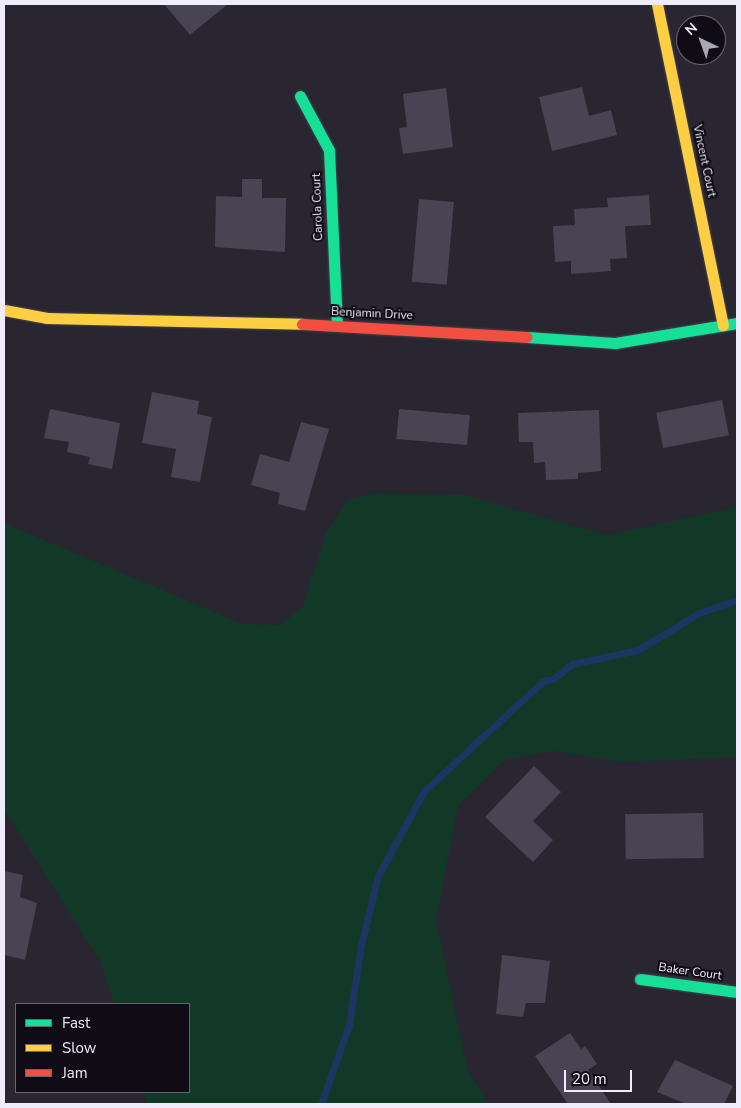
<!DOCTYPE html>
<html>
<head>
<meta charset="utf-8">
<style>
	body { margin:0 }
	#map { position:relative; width:741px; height:1108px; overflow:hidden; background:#292631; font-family:"Nunito Sans",sans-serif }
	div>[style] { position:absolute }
	.green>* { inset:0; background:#123827 }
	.stream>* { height:7px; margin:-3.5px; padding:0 3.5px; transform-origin:3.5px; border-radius:3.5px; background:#1d3561 }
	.building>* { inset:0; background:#484453; transform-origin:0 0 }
	.roads { filter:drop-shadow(0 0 1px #46434c) drop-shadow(0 0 1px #46434c) }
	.fast>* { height:11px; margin:-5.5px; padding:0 5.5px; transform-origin:5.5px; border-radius:5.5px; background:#16e098 }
	.slow>* { height:11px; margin:-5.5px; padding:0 5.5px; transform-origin:5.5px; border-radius:5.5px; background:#ffcf43 }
	.jam>* { height:11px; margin:-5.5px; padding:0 5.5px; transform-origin:5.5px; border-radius:5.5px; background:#f24e42 }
	span { translate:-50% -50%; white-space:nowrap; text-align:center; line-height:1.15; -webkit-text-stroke:4px #0f0c16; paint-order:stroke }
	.street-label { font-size:12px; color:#efedfb }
	.frame { position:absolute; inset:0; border:5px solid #efedfb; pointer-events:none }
	.legend { position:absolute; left:15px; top:1003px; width:175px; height:90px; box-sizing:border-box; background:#0f0c16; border:1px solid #696672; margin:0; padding:6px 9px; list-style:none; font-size:15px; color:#efedfb }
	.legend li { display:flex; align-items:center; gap:10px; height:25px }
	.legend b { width:25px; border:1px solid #696672 }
	.north { position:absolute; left:676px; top:15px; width:50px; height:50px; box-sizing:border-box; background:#0f0c16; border:1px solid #696672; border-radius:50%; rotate:318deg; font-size:14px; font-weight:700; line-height:20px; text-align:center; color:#efedfb }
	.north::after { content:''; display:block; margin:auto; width:18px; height:22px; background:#aaa7b4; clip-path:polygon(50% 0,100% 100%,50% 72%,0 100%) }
	.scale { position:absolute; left:564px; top:1070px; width:68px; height:22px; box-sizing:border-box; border:2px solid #efedfb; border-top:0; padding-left:6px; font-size:15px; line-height:18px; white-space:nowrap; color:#efedfb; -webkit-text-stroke:4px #0f0c16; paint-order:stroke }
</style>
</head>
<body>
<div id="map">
	<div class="green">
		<i style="clip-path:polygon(376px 493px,464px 495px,607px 535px,737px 507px,737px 757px,622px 762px,553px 751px,504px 760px,458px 806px,436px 920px,467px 1069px,488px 1104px,147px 1104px,143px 1092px,189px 1092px,189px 1004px,114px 1004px,100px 961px,4px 809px,4px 523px,242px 624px,280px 625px,303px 606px,325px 535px,347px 500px)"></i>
	</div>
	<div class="stream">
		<i style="left:321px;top:1104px;width:84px;rotate:-70.5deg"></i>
		<i style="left:349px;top:1025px;width:81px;rotate:-81.5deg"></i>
		<i style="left:361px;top:945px;width:71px;rotate:-76.2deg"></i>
		<i style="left:378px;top:876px;width:97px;rotate:-61.6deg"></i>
		<i style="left:424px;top:791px;width:162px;rotate:-42.7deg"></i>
		<i style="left:543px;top:681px;width:10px;rotate:-11deg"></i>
		<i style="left:553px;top:679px;width:24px;rotate:-38deg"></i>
		<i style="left:572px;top:664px;width:67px;rotate:-12deg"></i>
		<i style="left:638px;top:650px;width:71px;rotate:-31.2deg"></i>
		<i style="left:699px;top:613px;width:40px;rotate:-18.9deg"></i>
	</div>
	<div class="building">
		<i style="clip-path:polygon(164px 4px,228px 4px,190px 35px)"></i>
		<i style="clip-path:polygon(582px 87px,589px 116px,611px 110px,617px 135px,552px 151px,539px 97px)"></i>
		<i style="clip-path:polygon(446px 88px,453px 147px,403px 154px,399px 128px,407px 127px,403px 94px)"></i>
		<i style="clip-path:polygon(242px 179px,262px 179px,262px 198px,286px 198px,285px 252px,215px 247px,216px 196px,242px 197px)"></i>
		<i style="clip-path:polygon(649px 195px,651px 225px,625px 226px,627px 258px,610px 259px,611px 271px,571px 274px,571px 261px,555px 262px,553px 226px,575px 225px,574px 209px,608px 207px,607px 198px)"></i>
		<i style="left:419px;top:199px;width:35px;height:83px;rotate:5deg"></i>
		<i style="clip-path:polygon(152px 392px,199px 401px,197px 414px,212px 417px,200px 482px,171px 477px,176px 449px,142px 443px)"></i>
		<i style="left:722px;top:400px;width:36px;height:67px;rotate:79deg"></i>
		<i style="clip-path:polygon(50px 409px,120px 423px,112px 469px,88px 464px,90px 457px,67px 452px,69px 442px,44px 438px)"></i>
		<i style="left:399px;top:409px;width:71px;height:30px;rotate:5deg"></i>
		<i style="clip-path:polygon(599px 410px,601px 471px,578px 473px,578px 479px,546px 480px,545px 462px,534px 463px,533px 442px,519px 442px,518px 413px)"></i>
		<i style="clip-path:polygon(301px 422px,329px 429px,305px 511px,278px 504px,280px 493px,251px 485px,260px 454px,289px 462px)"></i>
		<i style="clip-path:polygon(534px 766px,561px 792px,533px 821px,553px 840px,533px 862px,485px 817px)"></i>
		<i style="left:703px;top:813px;width:45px;height:78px;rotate:89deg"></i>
		<i style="clip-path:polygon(4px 871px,23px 875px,20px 897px,37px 903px,25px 960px,4px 955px)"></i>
		<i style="clip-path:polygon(502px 955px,550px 961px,545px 1003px,526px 1003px,523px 1017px,496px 1014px)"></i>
		<i style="clip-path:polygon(570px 1033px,581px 1049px,585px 1046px,597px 1064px,588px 1070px,611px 1104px,568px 1104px,535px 1056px)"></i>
		<i style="clip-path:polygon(675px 1060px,733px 1086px,724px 1104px,686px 1104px,657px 1092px)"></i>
	</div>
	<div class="roads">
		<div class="fast">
			<i style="left:300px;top:96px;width:61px;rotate:61.8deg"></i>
			<i style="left:329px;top:150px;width:175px;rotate:87.4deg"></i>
			<i style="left:527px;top:337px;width:88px;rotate:3.9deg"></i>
			<i style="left:615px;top:343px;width:124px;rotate:-9.3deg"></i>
			<i style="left:640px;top:979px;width:98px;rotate:7.6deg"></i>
		</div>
		<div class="slow">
			<i style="left:657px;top:4px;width:328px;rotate:78.4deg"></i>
			<i style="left:4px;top:310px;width:44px;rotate:10.5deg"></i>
			<i style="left:47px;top:318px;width:255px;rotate:1.3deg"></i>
		</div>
		<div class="jam">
			<i style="left:302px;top:324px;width:225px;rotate:3.3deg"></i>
		</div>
	</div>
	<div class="street-label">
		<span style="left:704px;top:161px;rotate:78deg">Vincent Court</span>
		<span style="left:318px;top:207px;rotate:-92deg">Carola Court</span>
		<span style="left:372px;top:314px;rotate:3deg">Benjamin Drive</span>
		<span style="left:690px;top:972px;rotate:8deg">Baker Court</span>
	</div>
	<div class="frame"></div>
	<ul class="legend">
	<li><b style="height:6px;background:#16e098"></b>Fast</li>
	<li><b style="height:6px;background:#ffcf43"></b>Slow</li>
	<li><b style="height:6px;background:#f24e42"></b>Jam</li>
	</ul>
	<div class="north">N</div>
	<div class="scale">20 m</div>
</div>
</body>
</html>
